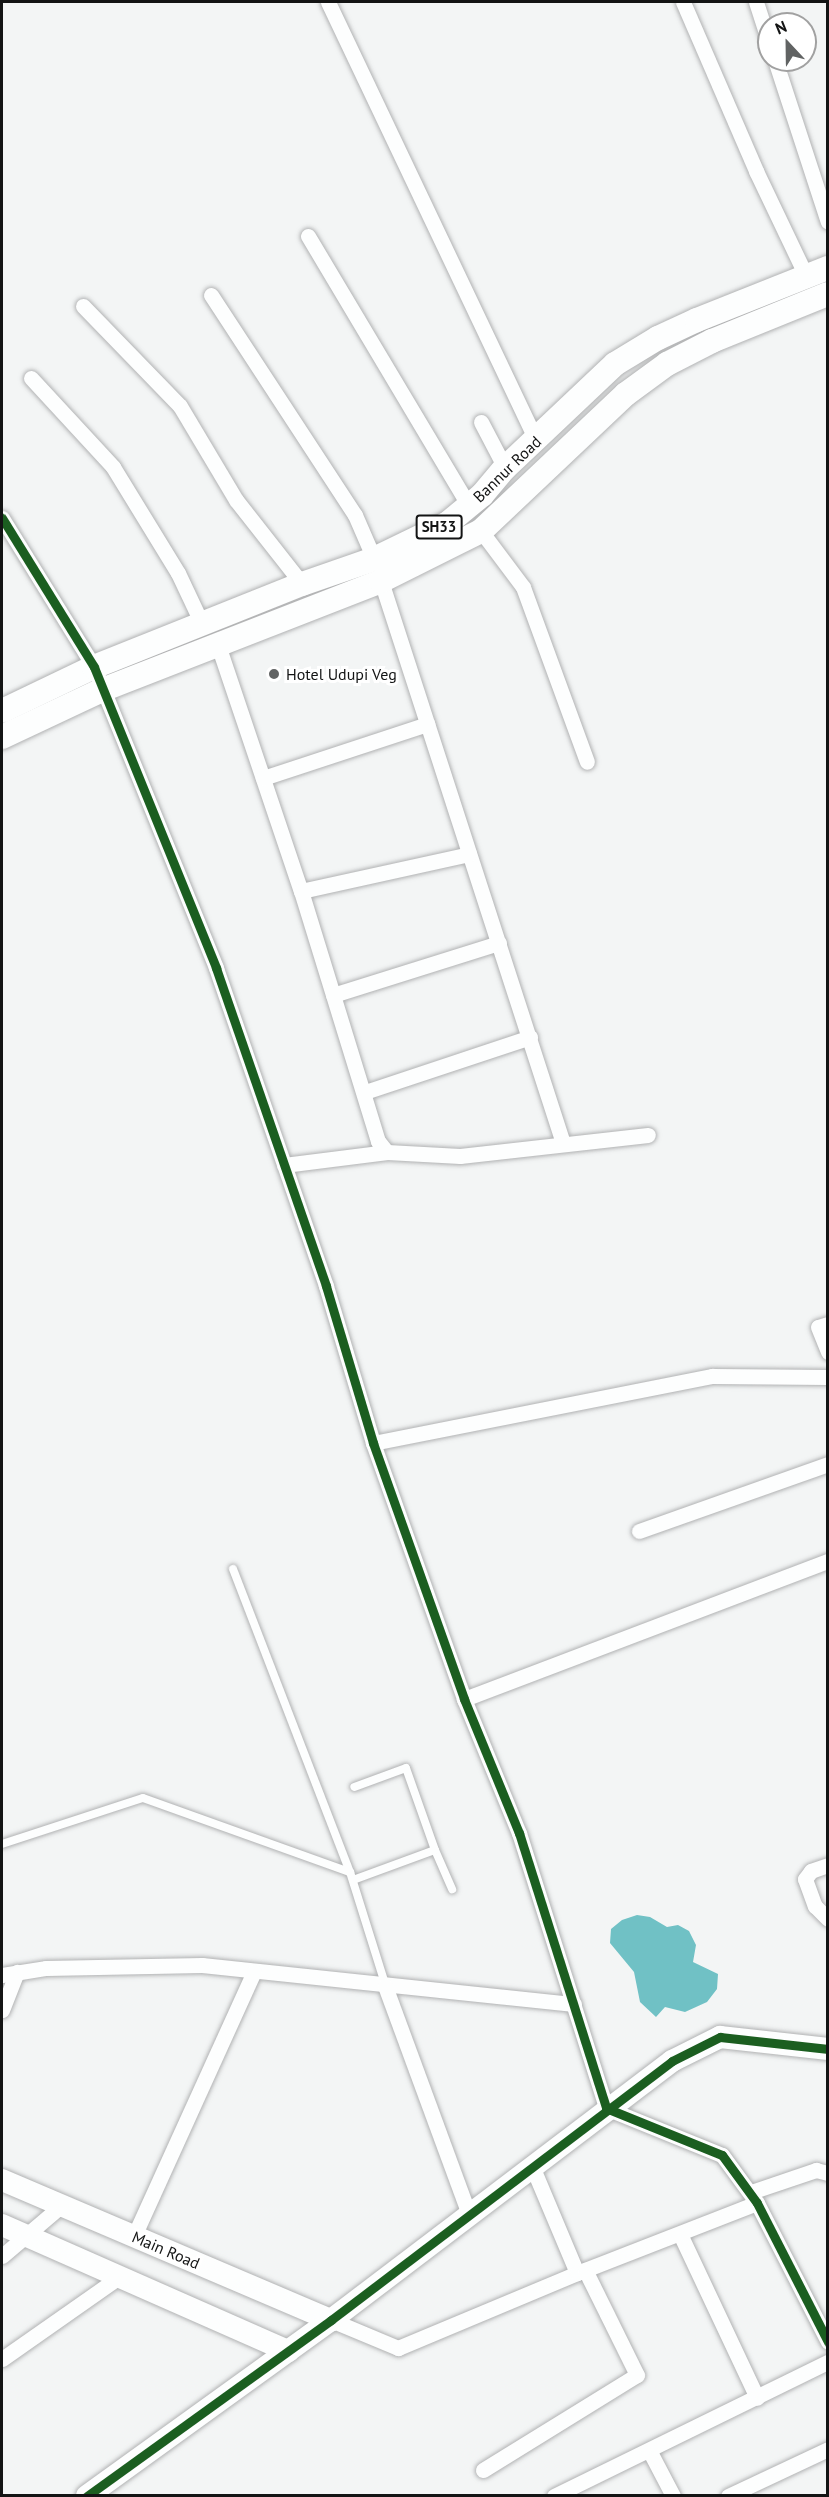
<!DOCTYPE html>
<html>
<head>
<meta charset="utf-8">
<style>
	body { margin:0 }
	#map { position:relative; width:829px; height:2497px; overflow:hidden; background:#f3f5f5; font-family:"PT Sans",sans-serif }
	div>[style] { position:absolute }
	.water>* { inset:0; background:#70c1c5 }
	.roads { filter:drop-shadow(0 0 2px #b1b2b3) drop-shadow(0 0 2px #b1b2b3) }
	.lane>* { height:8px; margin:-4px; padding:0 4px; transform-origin:4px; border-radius:4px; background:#fdfefe }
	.street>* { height:15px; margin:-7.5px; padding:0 7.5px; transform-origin:7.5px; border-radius:7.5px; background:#fdfefe }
	.secondary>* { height:22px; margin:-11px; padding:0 11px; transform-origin:11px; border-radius:11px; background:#fdfefe }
	.primary>* { height:24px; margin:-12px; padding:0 12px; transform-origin:12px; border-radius:12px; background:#fdfefe }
	.cycleway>* { height:9px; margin:-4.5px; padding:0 4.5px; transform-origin:4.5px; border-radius:4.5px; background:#1b5e20 }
	.dots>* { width:16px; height:16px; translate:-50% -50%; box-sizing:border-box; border:3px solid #fff; border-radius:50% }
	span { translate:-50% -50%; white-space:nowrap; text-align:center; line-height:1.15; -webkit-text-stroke:6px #fff; paint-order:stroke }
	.shield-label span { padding:2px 4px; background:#fff; border:2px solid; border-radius:4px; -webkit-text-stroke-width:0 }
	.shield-label { font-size:15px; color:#131414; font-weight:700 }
	.street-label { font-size:16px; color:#131414 }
	.poi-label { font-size:16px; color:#131414 }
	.left { translate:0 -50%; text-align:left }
	.frame { position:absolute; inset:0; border:3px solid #131414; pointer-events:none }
	.north { position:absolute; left:757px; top:12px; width:60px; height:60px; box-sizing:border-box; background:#fff; border:2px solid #a1a1a1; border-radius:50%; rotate:338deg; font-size:16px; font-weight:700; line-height:24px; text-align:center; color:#131414 }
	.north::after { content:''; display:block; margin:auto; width:21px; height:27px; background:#616363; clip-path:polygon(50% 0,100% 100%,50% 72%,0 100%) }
</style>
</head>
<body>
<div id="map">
	<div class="water">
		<i style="clip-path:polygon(637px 1915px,650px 1917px,667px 1927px,678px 1925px,689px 1931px,696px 1945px,693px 1962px,718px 1974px,717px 1989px,707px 2002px,685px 2012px,665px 2007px,656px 2017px,640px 2002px,634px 1972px,610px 1943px,611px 1929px,622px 1920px)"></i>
	</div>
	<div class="roads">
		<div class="lane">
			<i style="left:233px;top:1569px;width:325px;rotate:68.9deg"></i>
			<i style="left:350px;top:1872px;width:117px;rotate:72.6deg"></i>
			<i style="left:2px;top:1844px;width:148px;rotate:-18.1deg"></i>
			<i style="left:143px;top:1798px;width:220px;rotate:19.7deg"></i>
			<i style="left:435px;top:1850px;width:43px;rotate:66.4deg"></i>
			<i style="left:353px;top:1880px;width:87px;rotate:-20.1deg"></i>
			<i style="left:435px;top:1850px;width:87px;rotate:-109.5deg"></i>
			<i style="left:406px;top:1768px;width:55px;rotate:159.9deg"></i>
		</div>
		<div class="street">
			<i style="left:328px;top:2px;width:486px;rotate:64.6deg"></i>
			<i style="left:683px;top:2px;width:184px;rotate:66.6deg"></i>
			<i style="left:756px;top:171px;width:116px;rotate:64.5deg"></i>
			<i style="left:756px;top:2px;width:42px;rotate:72deg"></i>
			<i style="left:775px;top:60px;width:170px;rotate:71.9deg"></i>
			<i style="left:308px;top:236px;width:314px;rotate:59.2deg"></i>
			<i style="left:211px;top:295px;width:263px;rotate:56.8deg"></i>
			<i style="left:355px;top:515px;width:48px;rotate:66.6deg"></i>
			<i style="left:83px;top:306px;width:139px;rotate:45.9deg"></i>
			<i style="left:180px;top:406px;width:109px;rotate:59.2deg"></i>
			<i style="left:236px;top:500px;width:107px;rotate:51.8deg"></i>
			<i style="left:31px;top:378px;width:121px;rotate:47.3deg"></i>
			<i style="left:113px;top:467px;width:124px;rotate:58.5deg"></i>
			<i style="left:178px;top:573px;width:56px;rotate:64.8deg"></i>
			<i style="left:481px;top:422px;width:52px;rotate:62.4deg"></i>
			<i style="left:2px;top:518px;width:175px;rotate:58.3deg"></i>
			<i style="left:94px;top:667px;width:325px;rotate:67.9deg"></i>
			<i style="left:216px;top:968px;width:336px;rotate:70.9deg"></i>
			<i style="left:326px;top:1286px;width:164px;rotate:73.3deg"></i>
			<i style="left:373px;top:1443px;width:272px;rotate:70.4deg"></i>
			<i style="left:464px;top:1699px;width:145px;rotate:67.7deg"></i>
			<i style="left:519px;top:1833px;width:288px;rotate:72.4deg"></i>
			<i style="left:606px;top:2108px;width:125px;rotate:22.1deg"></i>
			<i style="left:722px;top:2155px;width:59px;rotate:53.9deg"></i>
			<i style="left:757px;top:2203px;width:156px;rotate:62.9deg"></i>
			<i style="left:481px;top:531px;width:70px;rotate:53.1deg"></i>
			<i style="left:523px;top:587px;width:186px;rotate:69.9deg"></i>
			<i style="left:381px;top:581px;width:591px;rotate:72.06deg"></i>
			<i style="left:218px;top:645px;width:260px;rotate:71.4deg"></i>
			<i style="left:301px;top:891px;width:262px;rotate:72.9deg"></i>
			<i style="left:378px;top:1141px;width:14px;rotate:51deg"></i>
			<i style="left:387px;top:1152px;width:73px;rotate:3.1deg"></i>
			<i style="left:460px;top:1156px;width:189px;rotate:-6.4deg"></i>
			<i style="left:263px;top:778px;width:173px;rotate:-18.2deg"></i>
			<i style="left:301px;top:891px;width:172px;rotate:-12.4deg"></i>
			<i style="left:333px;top:995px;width:174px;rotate:-17.4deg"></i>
			<i style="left:365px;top:1092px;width:174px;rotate:-18.4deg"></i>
			<i style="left:284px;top:1165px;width:104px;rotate:-7.2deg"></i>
			<i style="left:828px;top:1324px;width:10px;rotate:163deg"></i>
			<i style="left:818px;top:1327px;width:27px;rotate:68deg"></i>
			<i style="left:373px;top:1443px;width:346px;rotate:-11.2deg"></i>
			<i style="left:712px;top:1376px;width:116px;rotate:0.5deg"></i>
			<i style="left:639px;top:1531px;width:201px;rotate:-19.5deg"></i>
			<i style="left:464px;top:1699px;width:389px;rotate:-20.8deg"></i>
			<i style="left:828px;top:1865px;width:18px;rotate:161deg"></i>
			<i style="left:811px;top:1871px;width:10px;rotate:127deg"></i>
			<i style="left:805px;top:1879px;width:29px;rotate:70deg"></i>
			<i style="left:815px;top:1906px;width:18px;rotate:45deg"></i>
			<i style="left:2px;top:1975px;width:45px;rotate:-9deg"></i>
			<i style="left:46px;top:1968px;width:156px;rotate:-1.1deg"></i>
			<i style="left:202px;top:1965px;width:374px;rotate:6deg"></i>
			<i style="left:385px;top:1986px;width:243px;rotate:69.8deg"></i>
			<i style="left:2px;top:2010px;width:41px;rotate:-68.5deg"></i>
			<i style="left:532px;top:2166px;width:116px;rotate:67.2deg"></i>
			<i style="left:751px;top:2192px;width:69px;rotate:-18.7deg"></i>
			<i style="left:816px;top:2170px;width:12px;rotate:14deg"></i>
			<i style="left:680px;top:2234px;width:181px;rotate:64.8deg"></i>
			<i style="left:134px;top:2236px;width:290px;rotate:-65.6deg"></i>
			<i style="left:2px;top:2256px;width:79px;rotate:-40.4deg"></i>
			<i style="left:331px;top:2320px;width:73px;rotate:22.7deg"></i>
			<i style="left:398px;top:2348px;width:194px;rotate:-22.7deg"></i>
			<i style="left:577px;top:2273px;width:193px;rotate:-21.3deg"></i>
			<i style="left:2px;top:2359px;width:143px;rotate:-35deg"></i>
			<i style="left:649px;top:2450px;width:52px;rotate:62.4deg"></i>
			<i style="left:483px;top:2470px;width:181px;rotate:-31.7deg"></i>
			<i style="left:637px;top:2375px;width:117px;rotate:-116.3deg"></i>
			<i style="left:554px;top:2496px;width:305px;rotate:-26.1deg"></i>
			<i style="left:728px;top:2496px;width:110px;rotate:-25.2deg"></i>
		</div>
		<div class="secondary">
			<i style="left:2px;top:2180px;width:358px;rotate:23.1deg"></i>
			<i style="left:2px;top:2225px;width:313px;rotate:23.8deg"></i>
			<i style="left:87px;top:2496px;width:301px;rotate:-35.8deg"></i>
			<i style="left:331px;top:2320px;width:428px;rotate:-37.2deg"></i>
			<i style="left:672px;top:2061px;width:54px;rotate:-26.6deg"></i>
			<i style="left:720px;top:2037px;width:109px;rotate:6.3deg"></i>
		</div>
		<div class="primary">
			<i style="left:2px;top:711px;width:102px;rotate:-25.6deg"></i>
			<i style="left:94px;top:667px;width:224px;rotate:-21.8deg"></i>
			<i style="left:302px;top:584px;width:76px;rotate:-19.1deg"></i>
			<i style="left:374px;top:559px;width:82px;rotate:-25.9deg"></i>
			<i style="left:448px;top:523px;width:44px;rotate:-39.5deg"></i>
			<i style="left:482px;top:495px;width:35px;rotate:-50deg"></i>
			<i style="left:505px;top:468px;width:151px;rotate:-43.4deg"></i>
			<i style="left:615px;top:364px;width:50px;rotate:-31.2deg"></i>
			<i style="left:658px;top:338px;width:43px;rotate:-24.8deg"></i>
			<i style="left:697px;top:320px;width:141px;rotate:-21.7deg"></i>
			<i style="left:2px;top:737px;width:110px;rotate:-25.2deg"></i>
			<i style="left:102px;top:690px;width:300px;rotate:-21.3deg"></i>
			<i style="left:381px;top:581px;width:112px;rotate:-26.6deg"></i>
			<i style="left:481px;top:531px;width:199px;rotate:-43.4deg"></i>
			<i style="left:626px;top:394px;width:51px;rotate:-36.2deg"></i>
			<i style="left:667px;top:364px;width:51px;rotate:-27.1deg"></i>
			<i style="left:712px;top:341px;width:125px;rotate:-22.1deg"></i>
		</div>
	</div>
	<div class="cycleway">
		<i style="left:2px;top:518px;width:175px;rotate:58.3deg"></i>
		<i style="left:94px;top:667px;width:325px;rotate:67.9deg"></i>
		<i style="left:216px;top:968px;width:336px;rotate:70.9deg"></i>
		<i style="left:326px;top:1286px;width:164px;rotate:73.3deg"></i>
		<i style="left:373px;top:1443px;width:272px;rotate:70.4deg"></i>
		<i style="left:464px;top:1699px;width:145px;rotate:67.7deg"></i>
		<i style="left:519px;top:1833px;width:288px;rotate:72.4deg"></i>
		<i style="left:606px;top:2108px;width:125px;rotate:22.1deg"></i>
		<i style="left:722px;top:2155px;width:59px;rotate:53.9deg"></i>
		<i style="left:757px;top:2203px;width:156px;rotate:62.9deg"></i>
		<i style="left:87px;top:2496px;width:301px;rotate:-35.8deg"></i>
		<i style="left:331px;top:2320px;width:428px;rotate:-37.2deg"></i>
		<i style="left:672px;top:2061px;width:54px;rotate:-26.6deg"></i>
		<i style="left:720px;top:2037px;width:109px;rotate:6.3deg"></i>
	</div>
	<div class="dots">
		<i style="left:274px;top:674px;background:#616363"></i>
	</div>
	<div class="shield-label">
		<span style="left:439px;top:527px">SH33</span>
	</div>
	<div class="street-label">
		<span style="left:507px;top:469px;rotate:-44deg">Bannur Road</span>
		<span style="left:166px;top:2250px;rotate:23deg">Main Road</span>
	</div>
	<div class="poi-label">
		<span class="left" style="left:286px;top:674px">Hotel Udupi Veg</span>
	</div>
	<div class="frame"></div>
	<div class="north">N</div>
</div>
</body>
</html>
